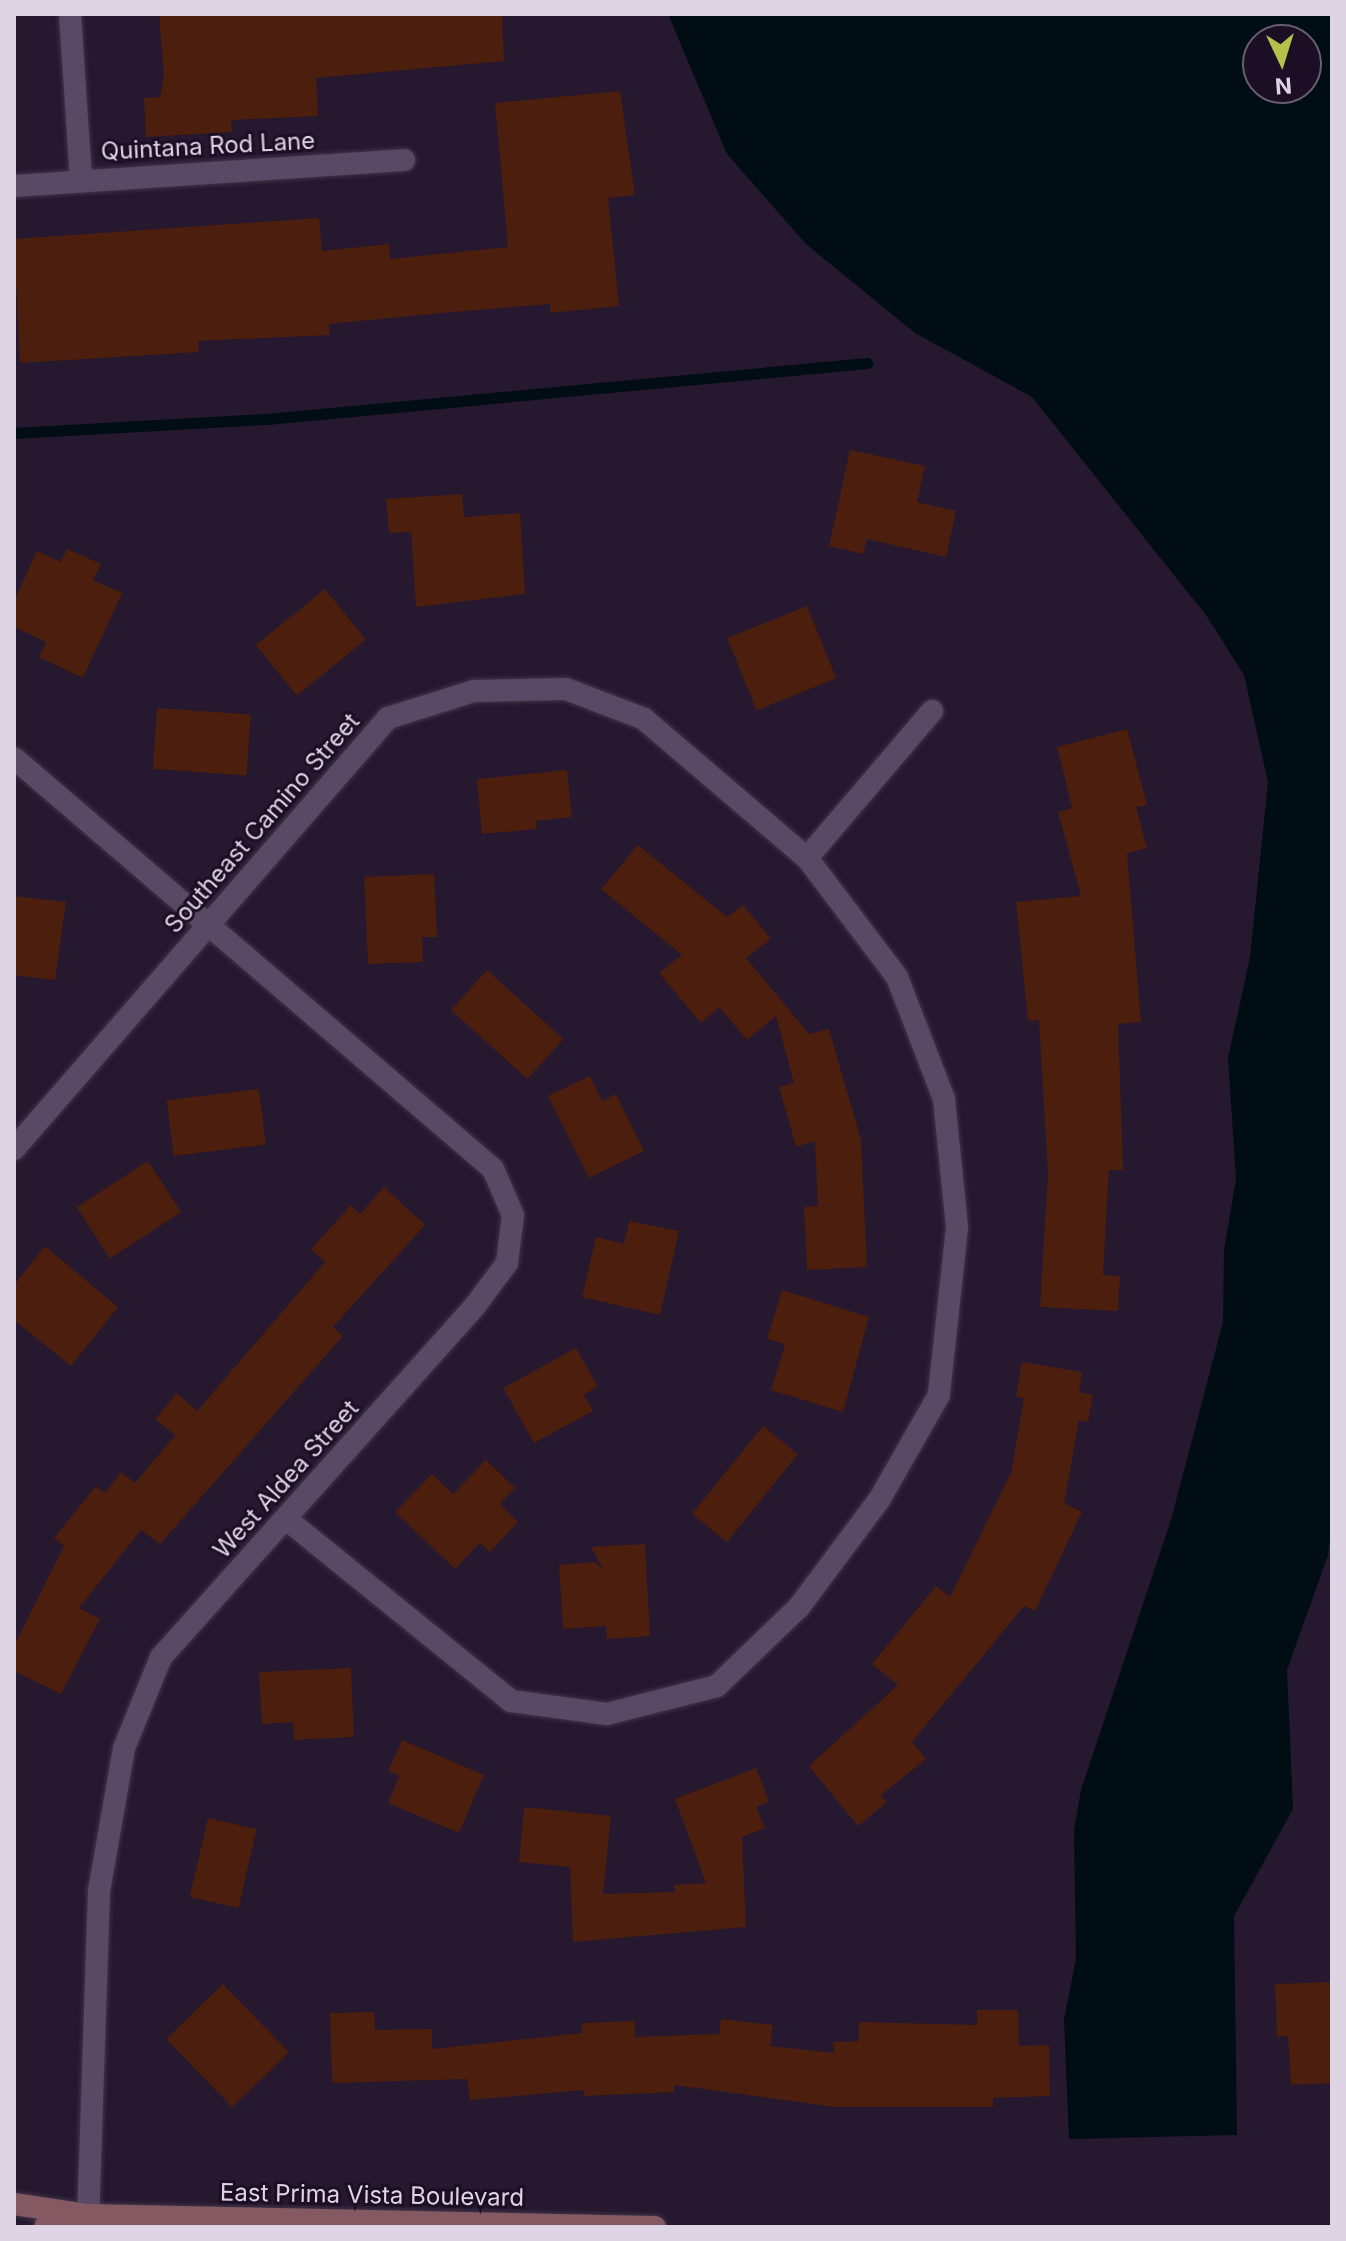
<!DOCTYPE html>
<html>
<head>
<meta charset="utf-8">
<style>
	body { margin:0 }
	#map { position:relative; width:1346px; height:2241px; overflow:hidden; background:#26182f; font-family:Inter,sans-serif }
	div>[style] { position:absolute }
	.water>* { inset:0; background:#000d14 }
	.stream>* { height:11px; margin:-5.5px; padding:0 5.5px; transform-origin:5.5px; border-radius:5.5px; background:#000d14 }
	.building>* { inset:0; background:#4b1e0d; transform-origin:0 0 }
	.roads { filter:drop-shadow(0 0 2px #403548) drop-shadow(0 0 2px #403548) }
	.minor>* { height:22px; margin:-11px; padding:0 11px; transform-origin:11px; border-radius:11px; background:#594964 }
	.secondary>* { height:22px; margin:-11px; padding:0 11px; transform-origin:11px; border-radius:11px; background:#855962 }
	span { translate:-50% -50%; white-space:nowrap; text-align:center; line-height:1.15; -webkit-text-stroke:6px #1c0f25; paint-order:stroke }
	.street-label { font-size:24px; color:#ddd4e4 }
	.frame { position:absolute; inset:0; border:16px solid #ddd4e4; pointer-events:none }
	.north { position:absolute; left:1242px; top:24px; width:80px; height:80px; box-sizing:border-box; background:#1c0f25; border:2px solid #695e71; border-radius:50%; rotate:176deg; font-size:22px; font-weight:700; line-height:32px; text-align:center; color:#ddd4e4 }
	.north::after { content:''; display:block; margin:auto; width:28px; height:36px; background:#b4c24a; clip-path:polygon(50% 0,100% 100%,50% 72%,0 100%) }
</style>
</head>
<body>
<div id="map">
	<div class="water">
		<i style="clip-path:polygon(evenodd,668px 14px,1332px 14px,1332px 1520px,1328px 1555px,1287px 1670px,1293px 1809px,1234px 1916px,1237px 2135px,1069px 2139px,1064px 2019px,1076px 1959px,1074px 1830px,1081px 1790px,1171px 1520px,1223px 1322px,1224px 1250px,1236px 1179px,1228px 1058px,1250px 957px,1268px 782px,1244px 675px,1206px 615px,1032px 397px,915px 333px,806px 244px,727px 154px,668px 14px,1258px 40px,1306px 40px,1306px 88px,1258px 88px,1258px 40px)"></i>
	</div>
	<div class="stream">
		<i style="left:14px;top:433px;width:253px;rotate:-3.2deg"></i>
		<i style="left:267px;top:419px;width:603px;rotate:-5.33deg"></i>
	</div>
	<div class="building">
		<i style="clip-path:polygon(159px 14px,502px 14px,504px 61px,316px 78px,318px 116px,231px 120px,232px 132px,146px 137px,144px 98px,160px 97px,164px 76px)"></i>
		<i style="clip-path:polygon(620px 91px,635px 195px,608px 198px,619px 306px,550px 313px,550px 304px,441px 313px,329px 324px,330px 335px,198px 341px,199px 352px,20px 363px,14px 239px,319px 218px,322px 251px,389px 244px,390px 259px,508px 247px,495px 103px)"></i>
		<i style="clip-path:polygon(850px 450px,925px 466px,917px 502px,956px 511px,946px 557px,867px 539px,863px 554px,829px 546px)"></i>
		<i style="clip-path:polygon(462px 494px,464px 517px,520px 513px,525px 594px,416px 607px,411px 532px,389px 533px,386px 499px)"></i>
		<i style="clip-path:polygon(67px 549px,101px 564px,93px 580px,122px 593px,83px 678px,39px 657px,46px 642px,14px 627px,14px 601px,37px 551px,61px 562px)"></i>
		<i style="left:325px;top:589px;width:65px;height:89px;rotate:51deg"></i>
		<i style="left:807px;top:606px;width:78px;height:86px;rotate:68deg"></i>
		<i style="left:157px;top:708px;width:94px;height:61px;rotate:4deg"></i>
		<i style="clip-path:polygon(1127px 729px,1147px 805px,1136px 807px,1147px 848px,1127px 853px,1141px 1022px,1118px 1024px,1123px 1170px,1109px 1170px,1103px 1275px,1120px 1276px,1118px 1311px,1040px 1307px,1048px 1173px,1039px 1020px,1028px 1021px,1016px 902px,1081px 896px,1058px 812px,1072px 808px,1057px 747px)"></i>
		<i style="clip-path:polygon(567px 770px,572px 817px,536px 821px,537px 829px,482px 834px,477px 779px)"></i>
		<i style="clip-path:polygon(638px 845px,727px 917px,743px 905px,771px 939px,746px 958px,809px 1034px,829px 1029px,861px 1140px,867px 1267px,807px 1270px,804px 1207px,818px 1206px,815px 1141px,796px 1147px,779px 1087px,794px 1083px,776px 1016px,747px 1040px,719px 1007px,701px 1023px,659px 973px,682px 955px,601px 889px)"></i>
		<i style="clip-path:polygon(434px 874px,437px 937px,422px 937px,423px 962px,368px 964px,364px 877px)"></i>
		<i style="clip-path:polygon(14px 896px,66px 902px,55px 980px,14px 975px)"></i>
		<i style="left:487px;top:970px;width:103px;height:54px;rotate:42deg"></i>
		<i style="clip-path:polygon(590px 1076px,602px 1101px,616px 1094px,644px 1151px,589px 1178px,548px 1096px)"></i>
		<i style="left:259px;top:1089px;width:56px;height:93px;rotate:83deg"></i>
		<i style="left:148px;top:1161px;width:61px;height:85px;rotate:57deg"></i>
		<i style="clip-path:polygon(384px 1187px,425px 1225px,333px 1327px,343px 1336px,160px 1544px,141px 1530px,79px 1608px,100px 1619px,61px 1694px,14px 1671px,14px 1646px,64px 1546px,54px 1538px,96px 1486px,105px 1493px,121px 1472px,135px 1483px,175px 1435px,155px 1419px,177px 1393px,197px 1411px,325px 1262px,311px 1249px,351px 1205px,360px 1214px)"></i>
		<i style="clip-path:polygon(629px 1221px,679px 1231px,660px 1315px,582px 1297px,596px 1237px,624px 1244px)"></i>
		<i style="clip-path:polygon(45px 1246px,118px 1307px,71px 1366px,14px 1320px,14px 1285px)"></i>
		<i style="clip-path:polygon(782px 1290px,869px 1317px,843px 1412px,771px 1390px,785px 1344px,767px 1339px)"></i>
		<i style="clip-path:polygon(576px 1348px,598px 1387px,584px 1394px,593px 1411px,534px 1443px,503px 1388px)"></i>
		<i style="clip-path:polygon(1022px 1362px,1082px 1372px,1079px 1392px,1093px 1395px,1088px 1422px,1079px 1420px,1064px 1503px,1082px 1512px,1035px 1611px,1024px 1606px,912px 1742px,926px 1759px,881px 1795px,887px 1802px,858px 1826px,809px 1766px,898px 1685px,872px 1664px,936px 1586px,950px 1597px,1011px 1473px,1024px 1398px,1016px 1397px)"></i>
		<i style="left:763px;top:1426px;width:45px;height:113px;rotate:39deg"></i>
		<i style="clip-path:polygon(486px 1460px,515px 1488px,500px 1504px,518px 1522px,490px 1552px,480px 1543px,455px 1569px,395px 1512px,432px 1474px,453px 1494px)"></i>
		<i style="clip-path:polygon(645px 1544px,650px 1636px,607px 1639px,606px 1626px,563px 1629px,559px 1565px,595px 1562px,604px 1571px,591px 1547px)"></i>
		<i style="clip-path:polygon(351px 1668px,354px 1737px,294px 1740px,293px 1722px,262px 1724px,259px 1672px)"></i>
		<i style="clip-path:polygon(402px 1740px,484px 1775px,459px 1833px,388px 1803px,399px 1776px,388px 1771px)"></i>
		<i style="clip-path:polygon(756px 1768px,769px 1802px,756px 1807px,765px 1828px,742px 1837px,746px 1927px,573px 1942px,570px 1867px,519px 1862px,524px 1807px,611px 1816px,603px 1894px,675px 1892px,674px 1885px,706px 1883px,675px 1799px)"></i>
		<i style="left:208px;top:1818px;width:50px;height:81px;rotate:13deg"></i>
		<i style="clip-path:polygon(1332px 1982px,1332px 2083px,1291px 2085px,1288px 2036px,1277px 2037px,1275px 1984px)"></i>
		<i style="left:223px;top:1984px;width:95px;height:79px;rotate:46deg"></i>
		<i style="clip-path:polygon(977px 2010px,1018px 2010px,1019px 2046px,1049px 2045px,1050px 2096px,993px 2098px,993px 2107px,835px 2107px,674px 2085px,674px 2092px,584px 2096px,584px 2090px,470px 2100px,467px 2079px,332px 2083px,330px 2013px,374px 2012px,375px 2030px,432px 2029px,432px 2049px,582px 2033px,581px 2023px,635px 2021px,635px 2037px,719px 2034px,721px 2019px,773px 2025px,770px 2046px,834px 2053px,833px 2042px,859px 2041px,859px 2022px,977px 2025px)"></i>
	</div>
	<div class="roads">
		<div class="minor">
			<i style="left:70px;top:14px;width:166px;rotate:86.2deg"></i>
			<i style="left:14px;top:186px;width:391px;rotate:-3.8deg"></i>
			<i style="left:14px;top:758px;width:631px;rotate:40.63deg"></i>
			<i style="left:493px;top:1169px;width:50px;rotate:66.5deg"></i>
			<i style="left:513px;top:1215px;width:48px;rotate:97.1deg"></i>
			<i style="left:507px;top:1263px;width:54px;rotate:126.7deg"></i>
			<i style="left:475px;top:1306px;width:471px;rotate:131.8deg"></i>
			<i style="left:161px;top:1657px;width:98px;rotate:112.1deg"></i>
			<i style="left:124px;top:1748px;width:145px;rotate:99.9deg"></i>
			<i style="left:99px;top:1891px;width:324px;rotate:91.9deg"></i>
			<i style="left:807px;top:858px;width:193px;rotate:-49.6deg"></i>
			<i style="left:14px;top:1149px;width:571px;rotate:-49.05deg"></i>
			<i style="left:388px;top:718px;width:90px;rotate:-17.4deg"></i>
			<i style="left:474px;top:691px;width:92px;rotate:-1.2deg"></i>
			<i style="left:566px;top:689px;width:84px;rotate:21deg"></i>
			<i style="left:644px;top:719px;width:214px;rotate:40.5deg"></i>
			<i style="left:807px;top:858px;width:149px;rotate:52.9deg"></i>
			<i style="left:897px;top:977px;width:131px;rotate:68.9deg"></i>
			<i style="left:944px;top:1099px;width:130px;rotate:84.2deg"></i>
			<i style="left:957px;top:1228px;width:168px;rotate:96.2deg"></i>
			<i style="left:939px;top:1395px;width:121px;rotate:119.7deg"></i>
			<i style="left:879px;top:1500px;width:134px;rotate:126.8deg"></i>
			<i style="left:799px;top:1607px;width:114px;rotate:136.1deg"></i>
			<i style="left:717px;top:1686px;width:114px;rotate:165.7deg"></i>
			<i style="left:607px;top:1714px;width:97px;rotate:-172.3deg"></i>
			<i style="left:511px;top:1701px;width:289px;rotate:-141deg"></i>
		</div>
		<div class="secondary">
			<i style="left:14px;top:2204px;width:75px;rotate:8.5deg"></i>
			<i style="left:88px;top:2215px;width:567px;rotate:1.21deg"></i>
			<i style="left:45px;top:2227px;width:35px;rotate:-15deg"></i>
		</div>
	</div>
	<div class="street-label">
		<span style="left:208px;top:146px;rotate:-3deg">Quintana Rod Lane</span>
		<span style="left:262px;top:823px;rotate:-49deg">Southeast Camino Street</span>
		<span style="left:286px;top:1479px;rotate:-48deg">West Aldea Street</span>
		<span style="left:372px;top:2195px;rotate:1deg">East Prima Vista Boulevard</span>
	</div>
	<div class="frame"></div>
	<div class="north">N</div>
</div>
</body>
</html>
